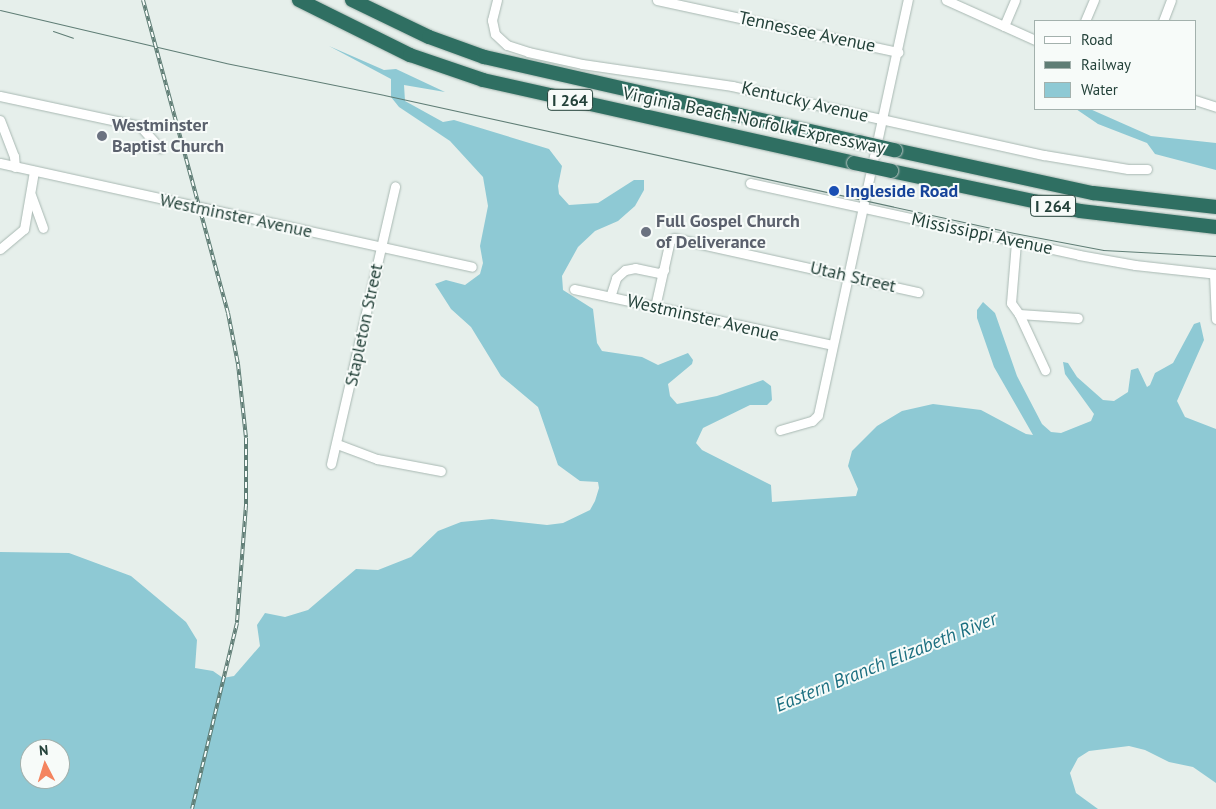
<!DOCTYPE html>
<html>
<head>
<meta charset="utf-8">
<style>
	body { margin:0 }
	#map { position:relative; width:1216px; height:809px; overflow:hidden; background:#e6efeb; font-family:"PT Sans",sans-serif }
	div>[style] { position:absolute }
	.water>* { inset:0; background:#8ec9d4 }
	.roads { filter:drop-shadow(0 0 1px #a8b8b2) drop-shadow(0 0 1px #a8b8b2) }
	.minor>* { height:9px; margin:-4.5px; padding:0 4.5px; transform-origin:4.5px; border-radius:4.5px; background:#fff }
	.highway>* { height:14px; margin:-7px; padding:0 7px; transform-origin:7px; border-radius:7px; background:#2f6f62 }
	.tram>* { height:1px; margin:-0.5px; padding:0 0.5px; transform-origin:0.5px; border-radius:0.5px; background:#5f7d75 }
	.rail>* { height:4px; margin-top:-2px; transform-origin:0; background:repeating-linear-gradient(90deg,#f7fbf9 0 5.5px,#5f7d75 0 11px); box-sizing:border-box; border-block:1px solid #5f7d75 }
	.bridges { filter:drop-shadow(0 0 1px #c2cac8) drop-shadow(0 0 1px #c2cac8) }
	.highway-bridge>* { height:14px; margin:-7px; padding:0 7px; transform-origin:7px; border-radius:7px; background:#2f6f62 }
	.dots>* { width:14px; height:14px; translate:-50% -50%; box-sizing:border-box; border:2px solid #f7fbf9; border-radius:50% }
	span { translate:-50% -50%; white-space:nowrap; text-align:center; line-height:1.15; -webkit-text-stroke:4px #f7fbf9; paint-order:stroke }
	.shield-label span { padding:1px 4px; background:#f7fbf9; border:1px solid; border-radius:4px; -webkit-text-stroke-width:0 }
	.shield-label { font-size:16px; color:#24423a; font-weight:700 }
	.street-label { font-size:18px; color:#24423a }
	.worship-label { font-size:18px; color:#5b616d; font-weight:700 }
	.left { translate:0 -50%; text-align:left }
	.transit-label { font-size:18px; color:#164399; font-weight:700 }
	.water-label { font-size:19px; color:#1c6f80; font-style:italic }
	.legend { position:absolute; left:1034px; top:20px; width:162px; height:90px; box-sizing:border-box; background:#f7fbf9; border:1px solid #a3b1ad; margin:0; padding:6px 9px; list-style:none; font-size:15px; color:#24423a }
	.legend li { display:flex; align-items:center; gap:10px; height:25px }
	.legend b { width:25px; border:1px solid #a3b1ad }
	.north { position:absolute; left:20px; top:739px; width:50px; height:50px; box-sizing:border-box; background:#f7fbf9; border:1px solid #a3b1ad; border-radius:50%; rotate:355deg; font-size:14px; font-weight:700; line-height:20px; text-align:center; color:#24423a }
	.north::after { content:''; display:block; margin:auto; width:18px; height:22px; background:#f4845f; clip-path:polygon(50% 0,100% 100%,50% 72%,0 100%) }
</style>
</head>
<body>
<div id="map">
	<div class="water">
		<i style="clip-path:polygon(evenodd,329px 46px,384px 70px,396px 69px,445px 92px,404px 85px,405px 101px,443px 122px,454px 120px,549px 149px,562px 166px,558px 186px,559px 194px,569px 205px,598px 203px,634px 180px,644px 180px,644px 190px,635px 206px,618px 221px,595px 231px,578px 247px,562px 276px,563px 290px,593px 309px,597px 343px,602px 351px,642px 357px,658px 365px,688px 353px,693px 360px,692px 364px,668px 384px,670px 396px,677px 404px,717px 396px,763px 380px,771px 386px,772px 400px,767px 405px,750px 405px,703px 428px,696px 443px,702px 450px,771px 485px,772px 502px,856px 496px,858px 489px,848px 466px,852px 451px,877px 426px,902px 411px,933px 404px,981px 410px,1026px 434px,1033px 435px,994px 367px,977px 318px,977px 310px,983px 302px,995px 313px,1017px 376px,1042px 424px,1051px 432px,1061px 433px,1091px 421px,1094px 414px,1065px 374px,1063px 362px,1068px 363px,1077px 377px,1103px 400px,1114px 401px,1128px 392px,1131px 370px,1138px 368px,1147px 387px,1150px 385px,1155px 373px,1173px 363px,1194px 324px,1200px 322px,1204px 340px,1177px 401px,1185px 417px,1216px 429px,1216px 783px,1193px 767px,1169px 762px,1145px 750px,1129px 746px,1089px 751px,1078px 758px,1070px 773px,1076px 793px,1098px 809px,0 809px,0 552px,69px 553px,131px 576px,186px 622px,197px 640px,195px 668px,213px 671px,223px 678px,234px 676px,260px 646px,257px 625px,265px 613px,285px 617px,308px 610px,356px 569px,378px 570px,411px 557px,438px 531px,461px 522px,492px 519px,547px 525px,563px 523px,590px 510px,595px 501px,599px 488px,598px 482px,580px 481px,558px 465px,538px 407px,501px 376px,471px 327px,451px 309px,435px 284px,446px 280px,465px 285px,480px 274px,483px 263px,480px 246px,488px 206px,483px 177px,450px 141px,399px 107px,391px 97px,391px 79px,329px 46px,30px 749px,60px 749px,60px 779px,30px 779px,30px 749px)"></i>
		<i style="clip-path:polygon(1076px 109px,1090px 109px,1151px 136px,1216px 143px,1216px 170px,1155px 154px,1147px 143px,1098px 124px)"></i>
	</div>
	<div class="roads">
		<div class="minor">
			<i style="left:497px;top:0;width:21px;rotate:104deg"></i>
			<i style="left:492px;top:20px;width:14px;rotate:78deg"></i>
			<i style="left:495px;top:34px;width:16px;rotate:43deg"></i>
			<i style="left:507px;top:45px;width:22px;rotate:18deg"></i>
			<i style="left:528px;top:52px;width:55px;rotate:12.5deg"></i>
			<i style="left:582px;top:64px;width:152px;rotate:8.3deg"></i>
			<i style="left:732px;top:86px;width:320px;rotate:12.5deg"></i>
			<i style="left:1044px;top:155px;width:85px;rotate:9.5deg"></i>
			<i style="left:1128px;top:169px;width:19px"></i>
			<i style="left:657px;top:0;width:247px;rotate:12.2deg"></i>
			<i style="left:946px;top:0;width:98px;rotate:24.2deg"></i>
			<i style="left:1085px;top:21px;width:23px;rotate:-67deg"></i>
			<i style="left:1163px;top:21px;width:22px;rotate:-69deg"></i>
			<i style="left:1004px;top:26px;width:28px;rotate:-67deg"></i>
			<i style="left:0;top:96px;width:143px;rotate:12.1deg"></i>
			<i style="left:140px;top:126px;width:30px;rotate:48deg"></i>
			<i style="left:1195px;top:100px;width:22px;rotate:18deg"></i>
			<i style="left:0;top:120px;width:39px;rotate:69deg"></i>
			<i style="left:14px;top:156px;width:11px;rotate:85deg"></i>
			<i style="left:0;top:163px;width:483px;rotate:12.4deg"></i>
			<i style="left:750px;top:183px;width:337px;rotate:12.3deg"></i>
			<i style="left:1079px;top:255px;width:57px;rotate:10.1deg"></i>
			<i style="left:1135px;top:265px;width:81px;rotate:6.3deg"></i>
			<i style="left:31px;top:195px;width:35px;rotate:70deg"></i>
			<i style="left:1016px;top:242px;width:61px;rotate:94.7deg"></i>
			<i style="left:1011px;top:303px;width:14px;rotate:54deg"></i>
			<i style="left:1019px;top:314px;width:62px;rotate:65.1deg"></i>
			<i style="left:0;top:249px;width:31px;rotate:-40deg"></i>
			<i style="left:24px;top:229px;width:59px;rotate:-80.2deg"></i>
			<i style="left:1214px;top:274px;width:45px;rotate:87.5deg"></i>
			<i style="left:574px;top:289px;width:264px;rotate:12.2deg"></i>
			<i style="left:610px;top:297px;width:20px;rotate:-72deg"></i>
			<i style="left:616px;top:278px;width:12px;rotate:-42deg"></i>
			<i style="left:625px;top:270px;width:10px;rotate:-11deg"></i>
			<i style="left:635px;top:268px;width:25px;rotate:12deg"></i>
			<i style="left:659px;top:273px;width:6px;rotate:-31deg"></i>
			<i style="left:655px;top:307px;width:69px;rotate:-77.4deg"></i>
			<i style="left:670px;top:240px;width:4px;rotate:-27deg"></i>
			<i style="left:674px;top:238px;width:250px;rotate:12.5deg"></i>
			<i style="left:1019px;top:314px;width:59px;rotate:3.9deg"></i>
			<i style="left:780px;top:430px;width:33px;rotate:-16deg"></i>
			<i style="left:812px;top:421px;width:8px;rotate:-45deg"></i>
			<i style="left:818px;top:415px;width:425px;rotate:-77.8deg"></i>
			<i style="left:337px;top:444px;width:43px;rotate:20.6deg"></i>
			<i style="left:377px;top:459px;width:65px;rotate:10.6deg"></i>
			<i style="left:331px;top:464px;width:285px;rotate:-77deg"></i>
		</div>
		<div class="highway">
			<i style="left:299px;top:0;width:124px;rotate:26.4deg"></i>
			<i style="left:410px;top:55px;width:77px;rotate:18.9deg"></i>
			<i style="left:483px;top:80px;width:380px;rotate:12.6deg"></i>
			<i style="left:352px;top:0;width:85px;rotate:25.7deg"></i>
			<i style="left:429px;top:37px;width:59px;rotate:20deg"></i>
			<i style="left:484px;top:57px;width:385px;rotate:12.8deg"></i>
			<i style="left:895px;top:150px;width:203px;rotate:12.3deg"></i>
			<i style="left:1093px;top:193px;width:124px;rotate:6.5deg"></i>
			<i style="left:891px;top:171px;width:193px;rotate:11.9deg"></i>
			<i style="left:1080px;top:211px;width:137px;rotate:6.7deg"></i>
		</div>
	</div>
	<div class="tram">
		<i style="left:0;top:10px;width:232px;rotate:13.2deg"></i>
		<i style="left:226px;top:63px;width:161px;rotate:11.4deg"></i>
		<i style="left:384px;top:95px;width:645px;rotate:12.36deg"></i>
		<i style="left:1014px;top:233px;width:91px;rotate:10.8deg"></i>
		<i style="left:1103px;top:250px;width:113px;rotate:3deg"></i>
		<i style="left:53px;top:31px;width:21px;rotate:19deg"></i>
	</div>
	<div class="rail">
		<i style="left:143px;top:0;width:324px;rotate:74.8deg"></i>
		<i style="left:228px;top:313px;width:52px;rotate:78.9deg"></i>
		<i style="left:238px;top:364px;width:74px;rotate:83.8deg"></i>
		<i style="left:246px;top:438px;width:67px;rotate:90deg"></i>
		<i style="left:246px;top:505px;width:118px;rotate:94.4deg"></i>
		<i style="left:237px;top:623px;width:191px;rotate:103.6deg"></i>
	</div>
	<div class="bridges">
		<div class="highway-bridge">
			<i style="left:859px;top:142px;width:37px;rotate:13deg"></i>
			<i style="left:854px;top:163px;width:38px;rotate:12deg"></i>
		</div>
	</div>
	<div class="dots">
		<i style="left:102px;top:136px;background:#6b7280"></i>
		<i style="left:834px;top:191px;background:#1a4fb4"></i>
		<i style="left:646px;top:232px;background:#6b7280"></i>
	</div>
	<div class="shield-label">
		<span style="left:570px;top:100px">I 264</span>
		<span style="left:1053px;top:206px">I 264</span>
	</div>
	<div class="street-label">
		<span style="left:807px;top:32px;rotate:12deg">Tennessee Avenue</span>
		<span style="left:805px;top:102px;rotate:13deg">Kentucky Avenue</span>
		<span style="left:754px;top:121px;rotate:12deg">Virginia Beach-Norfolk Expressway</span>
		<span style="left:236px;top:216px;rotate:12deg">Westminster Avenue</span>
		<span style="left:982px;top:234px;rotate:12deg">Mississippi Avenue</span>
		<span style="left:853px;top:277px;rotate:13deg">Utah Street</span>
		<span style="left:703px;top:318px;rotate:13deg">Westminster Avenue</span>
		<span style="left:364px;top:325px;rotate:-78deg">Stapleton Street</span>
	</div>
	<div class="worship-label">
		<span class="left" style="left:112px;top:136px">Westminster<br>Baptist Church</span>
		<span class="left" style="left:656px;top:232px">Full Gospel Church<br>of Deliverance</span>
	</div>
	<div class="transit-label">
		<span class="left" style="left:845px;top:191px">Ingleside Road</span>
	</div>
	<div class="water-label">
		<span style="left:886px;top:662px;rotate:-22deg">Eastern Branch Elizabeth River</span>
	</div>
	<ul class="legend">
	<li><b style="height:6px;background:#fff"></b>Road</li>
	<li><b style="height:6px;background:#5f7d75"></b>Railway</li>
	<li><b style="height:14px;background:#8ec9d4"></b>Water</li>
	</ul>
	<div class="north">N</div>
</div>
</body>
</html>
